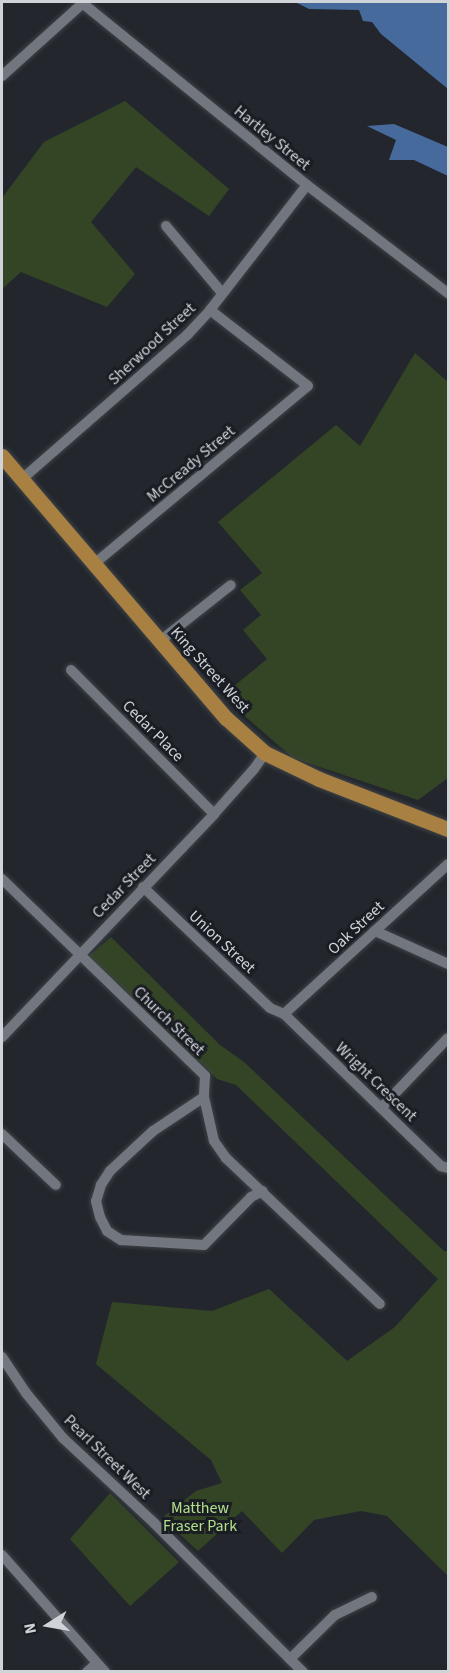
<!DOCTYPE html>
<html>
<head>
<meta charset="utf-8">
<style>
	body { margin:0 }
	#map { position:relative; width:450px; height:1673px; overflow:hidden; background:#23272d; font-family:"Source Sans 3",sans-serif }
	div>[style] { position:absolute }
	.green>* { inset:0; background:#344526 }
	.water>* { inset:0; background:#476a9c }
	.roads { filter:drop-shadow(0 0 2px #3f4347) drop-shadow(0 0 2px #3f4347) }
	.street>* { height:10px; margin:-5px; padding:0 5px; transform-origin:5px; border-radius:5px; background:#72777f }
	.primary>* { height:15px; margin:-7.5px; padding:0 7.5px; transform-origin:7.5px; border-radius:7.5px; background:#a78042 }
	span { translate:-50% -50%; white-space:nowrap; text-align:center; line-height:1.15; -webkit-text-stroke:6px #1a1d23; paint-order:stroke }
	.street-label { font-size:16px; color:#d0d3d7 }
	.park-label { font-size:16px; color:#b3e08c }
	.frame { position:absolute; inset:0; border:3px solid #d0d3d7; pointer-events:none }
	.north { position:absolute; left:18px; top:1595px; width:60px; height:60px; -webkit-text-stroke:4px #1a1d23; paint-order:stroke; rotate:259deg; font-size:16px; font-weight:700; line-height:24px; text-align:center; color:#d0d3d7 }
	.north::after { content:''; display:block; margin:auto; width:21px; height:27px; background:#d0d3d7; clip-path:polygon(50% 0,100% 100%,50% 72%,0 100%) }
</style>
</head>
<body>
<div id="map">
	<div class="green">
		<i style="clip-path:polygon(125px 101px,229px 189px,209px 216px,136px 167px,91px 222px,135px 274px,107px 307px,21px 272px,2px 289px,2px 198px,44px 142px)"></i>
		<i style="clip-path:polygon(415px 353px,448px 382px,448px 778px,418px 800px,293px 758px,222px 696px,267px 659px,243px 630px,261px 615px,240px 590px,262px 573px,218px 522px,336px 425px,360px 446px)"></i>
		<i style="clip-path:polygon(111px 937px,220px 1045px,244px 1062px,444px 1251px,448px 1251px,448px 1576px,387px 1516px,361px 1511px,314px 1520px,282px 1553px,242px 1511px,198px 1551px,162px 1518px,196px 1491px,222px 1483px,211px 1460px,96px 1364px,112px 1302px,212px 1311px,269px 1289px,347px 1361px,395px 1327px,438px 1279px,236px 1085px,217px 1079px,89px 956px)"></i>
		<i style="clip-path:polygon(110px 1493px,179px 1562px,130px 1606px,70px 1539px)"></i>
	</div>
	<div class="water">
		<i style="clip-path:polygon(295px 2px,448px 2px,448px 89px,381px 34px,372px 22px,363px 21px,359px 10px,309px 9px)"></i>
		<i style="clip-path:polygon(394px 124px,448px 147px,448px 176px,414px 160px,389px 160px,396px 140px,367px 126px)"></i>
	</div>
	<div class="roads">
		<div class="street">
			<i style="left:81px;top:2px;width:291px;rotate:39deg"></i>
			<i style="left:307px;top:185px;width:178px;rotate:37.5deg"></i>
			<i style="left:2px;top:76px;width:109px;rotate:-42deg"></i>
			<i style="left:166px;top:226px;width:87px;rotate:50.1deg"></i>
			<i style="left:22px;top:479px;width:220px;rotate:-41.1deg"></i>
			<i style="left:188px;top:334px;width:33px;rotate:-47deg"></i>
			<i style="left:210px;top:310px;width:158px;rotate:-52.2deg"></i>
			<i style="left:94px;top:564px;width:278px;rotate:-39.8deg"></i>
			<i style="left:308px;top:386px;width:124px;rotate:-142.2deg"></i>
			<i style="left:160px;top:641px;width:90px;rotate:-38.3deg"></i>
			<i style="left:71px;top:670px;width:203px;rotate:45.2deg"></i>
			<i style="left:2px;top:879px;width:283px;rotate:44.1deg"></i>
			<i style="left:205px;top:1076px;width:21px;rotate:93deg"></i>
			<i style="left:204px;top:1097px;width:45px;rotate:77.2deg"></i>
			<i style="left:214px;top:1141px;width:21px;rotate:55deg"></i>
			<i style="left:226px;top:1158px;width:212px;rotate:43.5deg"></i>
			<i style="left:143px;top:887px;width:175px;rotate:43.6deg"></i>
			<i style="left:270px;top:1008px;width:15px;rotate:23deg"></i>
			<i style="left:284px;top:1014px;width:219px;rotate:44.1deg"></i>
			<i style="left:441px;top:1166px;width:7px;rotate:16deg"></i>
			<i style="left:375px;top:931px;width:80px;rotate:24.3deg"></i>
			<i style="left:284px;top:1014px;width:222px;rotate:-42.4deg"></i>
			<i style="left:2px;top:1037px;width:308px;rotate:-46.4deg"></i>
			<i style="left:214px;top:814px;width:60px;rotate:-48.4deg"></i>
			<i style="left:254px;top:769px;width:19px;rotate:-55deg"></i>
			<i style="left:204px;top:1097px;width:61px;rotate:146.3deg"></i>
			<i style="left:153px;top:1131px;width:59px;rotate:137.1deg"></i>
			<i style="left:110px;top:1171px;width:17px;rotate:123deg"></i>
			<i style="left:101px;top:1185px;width:17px;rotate:107deg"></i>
			<i style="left:96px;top:1201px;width:16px;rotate:76deg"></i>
			<i style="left:100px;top:1217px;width:16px;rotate:63deg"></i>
			<i style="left:107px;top:1231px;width:17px;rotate:33deg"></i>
			<i style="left:121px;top:1240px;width:83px;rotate:3.4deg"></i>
			<i style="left:204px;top:1245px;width:67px;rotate:-45.6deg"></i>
			<i style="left:251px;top:1197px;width:13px;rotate:-27deg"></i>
			<i style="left:382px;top:1107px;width:95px;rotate:-46.3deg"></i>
			<i style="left:2px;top:1134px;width:74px;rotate:43.4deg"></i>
			<i style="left:2px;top:1357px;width:43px;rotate:56.3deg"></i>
			<i style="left:26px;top:1393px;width:58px;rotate:50.6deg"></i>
			<i style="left:63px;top:1438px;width:125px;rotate:43deg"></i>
			<i style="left:154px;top:1523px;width:211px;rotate:45deg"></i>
			<i style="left:2px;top:1555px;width:156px;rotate:48.6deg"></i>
			<i style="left:290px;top:1659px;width:63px;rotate:-44.4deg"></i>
			<i style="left:335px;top:1615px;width:41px;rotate:-25.9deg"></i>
			<i style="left:87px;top:1672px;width:13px;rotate:-42deg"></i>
		</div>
		<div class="primary">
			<i style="left:2px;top:456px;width:345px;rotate:49.5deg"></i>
			<i style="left:226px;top:718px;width:52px;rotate:41.9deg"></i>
			<i style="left:265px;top:753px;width:60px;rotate:25.7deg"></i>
			<i style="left:319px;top:779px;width:138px;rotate:21.2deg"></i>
		</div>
	</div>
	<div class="street-label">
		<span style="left:272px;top:138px;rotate:39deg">Hartley Street</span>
		<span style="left:152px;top:344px;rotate:-43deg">Sherwood Street</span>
		<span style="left:191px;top:464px;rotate:-40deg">McCready Street</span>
		<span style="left:210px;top:670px;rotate:48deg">King Street West</span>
		<span style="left:153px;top:731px;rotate:45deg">Cedar Place</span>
		<span style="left:124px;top:886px;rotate:-46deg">Cedar Street</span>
		<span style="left:356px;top:928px;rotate:-43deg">Oak Street</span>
		<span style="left:222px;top:942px;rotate:43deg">Union Street</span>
		<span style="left:169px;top:1021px;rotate:44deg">Church Street</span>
		<span style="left:376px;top:1082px;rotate:44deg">Wright Crescent</span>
		<span style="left:107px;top:1457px;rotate:44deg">Pearl Street West</span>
	</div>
	<div class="park-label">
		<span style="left:200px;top:1517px">Matthew<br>Fraser Park</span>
	</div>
	<div class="frame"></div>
	<div class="north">N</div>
</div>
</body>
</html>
